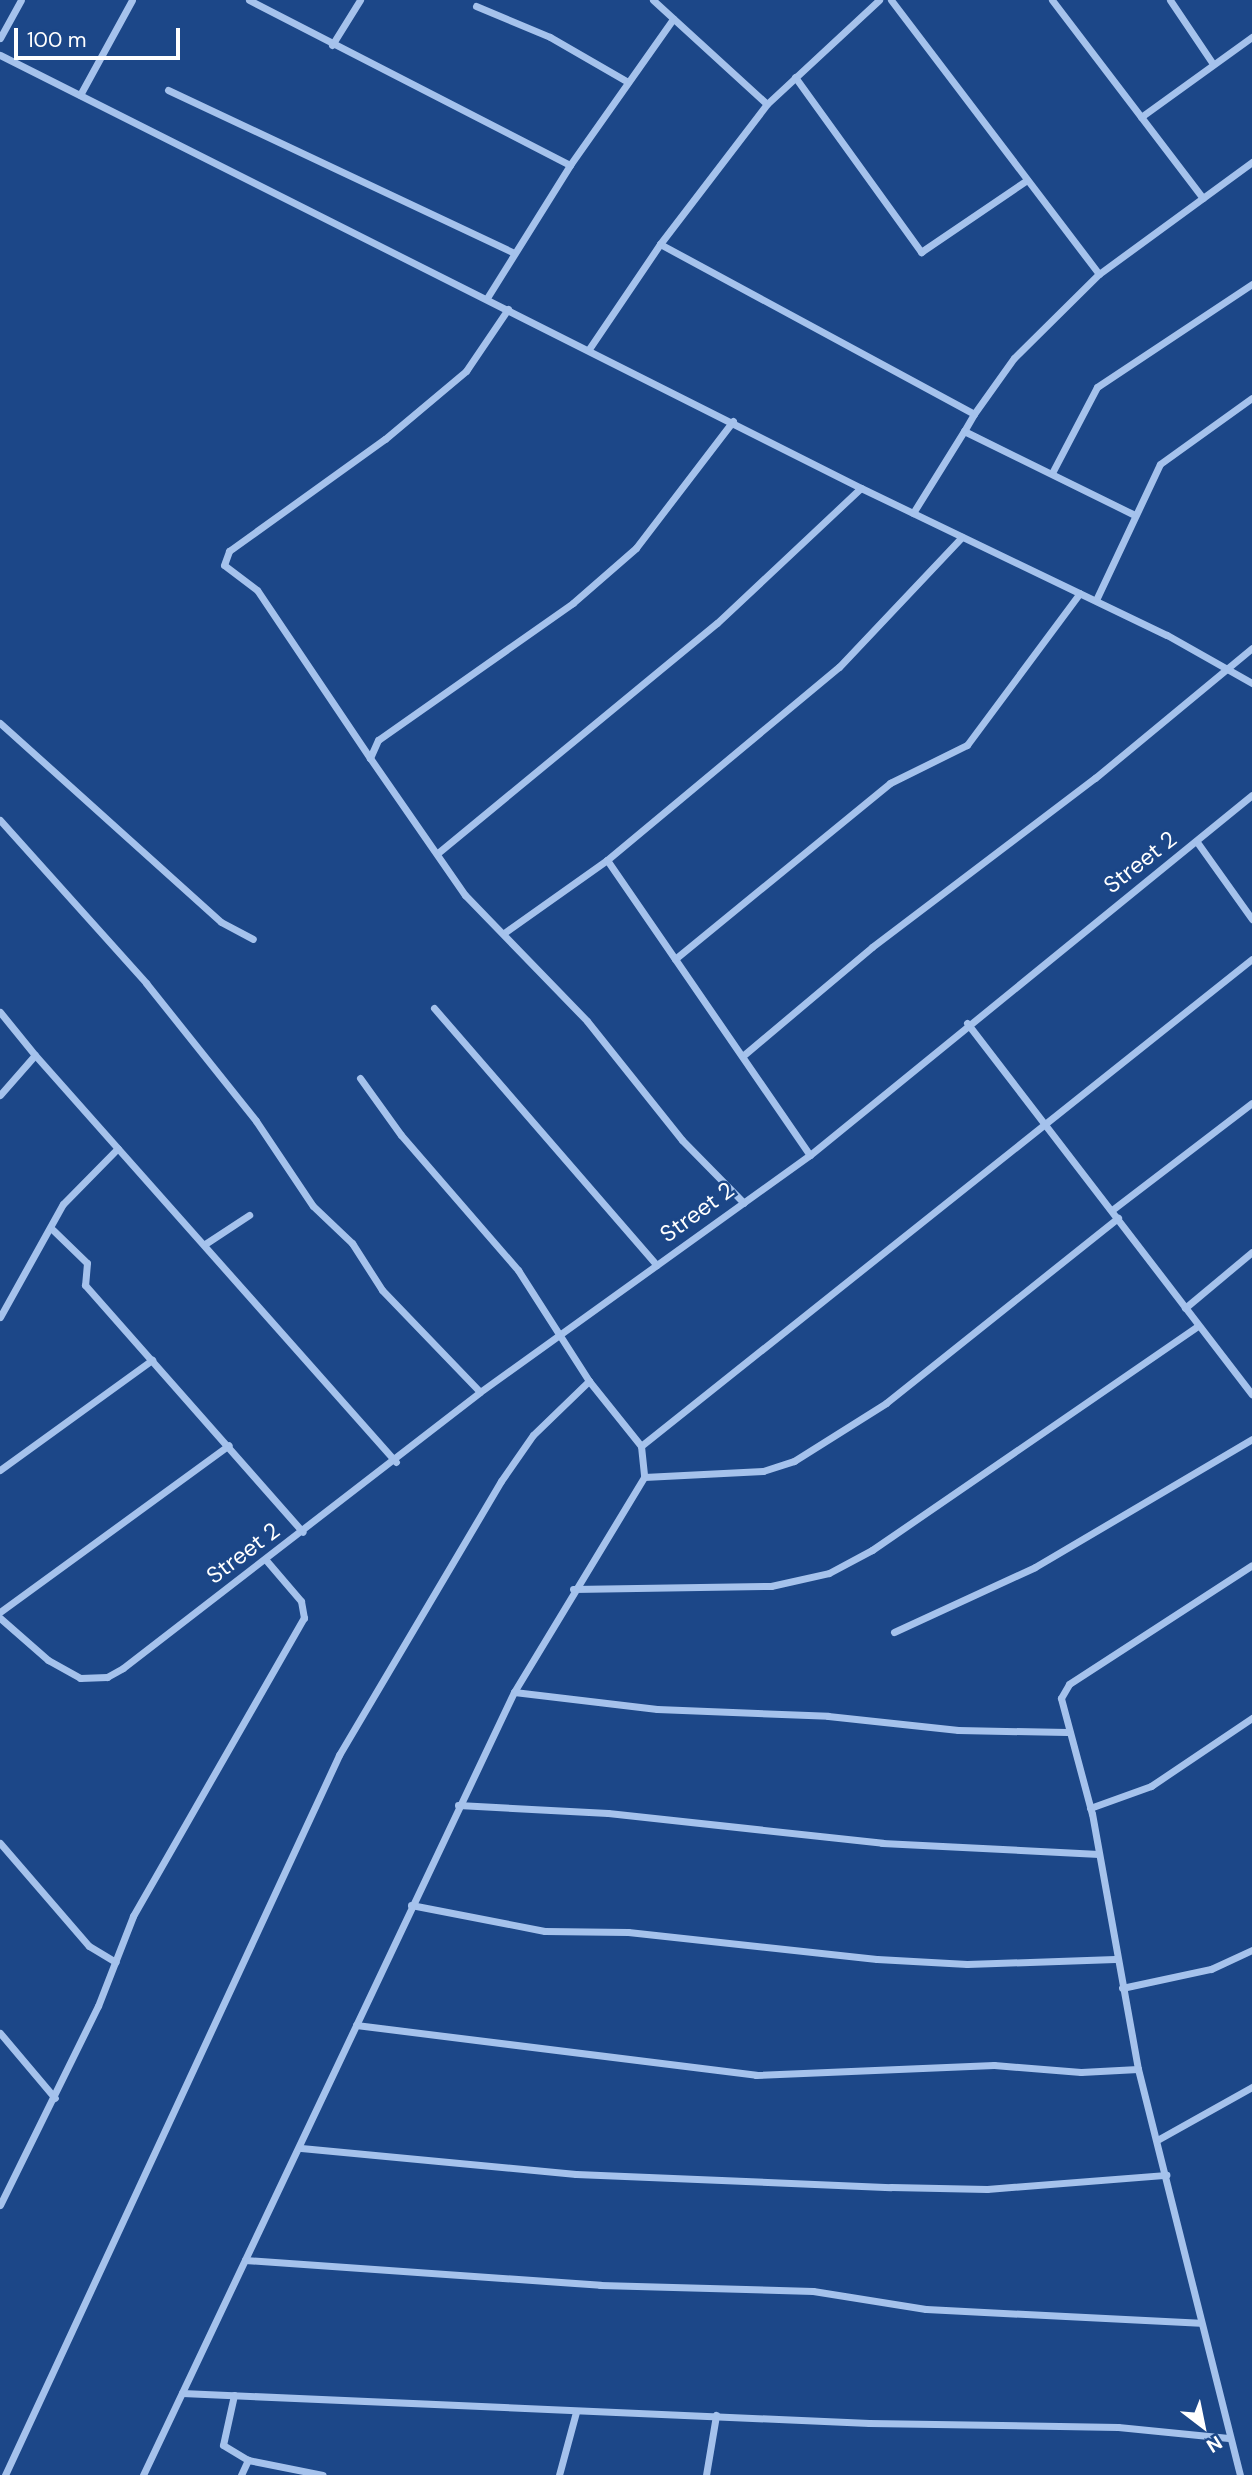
<!DOCTYPE html>
<html>
<head>
<meta charset="utf-8">
<style>
	body { margin:0 }
	#map { position:relative; width:1252px; height:2475px; overflow:hidden; background:#1c4788; font-family:"DM Sans",sans-serif }
	div>[style] { position:absolute }
	.street>* { height:7px; margin:-3.5px; padding:0 3.5px; transform-origin:3.5px; border-radius:3.5px; background:#a5c2ec }
	span { translate:-50% -50%; white-space:nowrap; text-align:center; line-height:1.15; -webkit-text-stroke:5px #1c4788; paint-order:stroke }
	.street-label { font-size:23px; color:#fff }
	.north { position:absolute; left:1168px; top:2391px; width:70px; height:70px; -webkit-text-stroke:5px #1c4788; paint-order:stroke; rotate:148deg; font-size:19px; font-weight:700; line-height:28px; text-align:center; color:#fff }
	.north::after { content:''; display:block; margin:auto; width:24px; height:32px; background:#fff; clip-path:polygon(50% 0,100% 100%,50% 72%,0 100%) }
	.scale { position:absolute; left:14px; top:28px; width:166px; height:32px; box-sizing:border-box; border:4px solid #fff; border-top:0; padding-left:9px; font-size:21px; line-height:24px; white-space:nowrap; color:#fff; -webkit-text-stroke:5px #1c4788; paint-order:stroke }
</style>
</head>
<body>
<div id="map">
	<div class="street">
		<i style="left:249px;top:0;width:361px;rotate:27.2deg"></i>
		<i style="left:653px;top:0;width:154px;rotate:42.4deg"></i>
		<i style="left:891px;top:0;width:344px;rotate:52.8deg"></i>
		<i style="left:1052px;top:0;width:249px;rotate:52.7deg"></i>
		<i style="left:1170px;top:0;width:77px;rotate:56.1deg"></i>
		<i style="left:476px;top:6px;width:80px;rotate:22.7deg"></i>
		<i style="left:550px;top:37px;width:90px;rotate:30deg"></i>
		<i style="left:0;top:38px;width:43px;rotate:-61.1deg"></i>
		<i style="left:332px;top:45px;width:53px;rotate:-58.1deg"></i>
		<i style="left:0;top:55px;width:964px;rotate:26.7deg"></i>
		<i style="left:861px;top:488px;width:339px;rotate:25.7deg"></i>
		<i style="left:1167px;top:635px;width:98px;rotate:29.5deg"></i>
		<i style="left:795px;top:77px;width:216px;rotate:54.2deg"></i>
		<i style="left:921px;top:252px;width:128px;rotate:-34.2deg"></i>
		<i style="left:168px;top:90px;width:380px;rotate:25.2deg"></i>
		<i style="left:80px;top:95px;width:108px;rotate:-61.3deg"></i>
		<i style="left:1141px;top:117px;width:137px;rotate:-35.8deg"></i>
		<i style="left:660px;top:244px;width:357px;rotate:28.4deg"></i>
		<i style="left:974px;top:414px;width:69px;rotate:-54.5deg"></i>
		<i style="left:1014px;top:358px;width:120px;rotate:-44.7deg"></i>
		<i style="left:1099px;top:274px;width:190px;rotate:-36.2deg"></i>
		<i style="left:487px;top:298px;width:157px;rotate:-58deg"></i>
		<i style="left:570px;top:165px;width:179px;rotate:-54.8deg"></i>
		<i style="left:589px;top:349px;width:127px;rotate:-55.9deg"></i>
		<i style="left:660px;top:244px;width:176px;rotate:-52.6deg"></i>
		<i style="left:767px;top:104px;width:153px;rotate:-42.9deg"></i>
		<i style="left:974px;top:414px;width:20px;rotate:120deg"></i>
		<i style="left:964px;top:431px;width:188px;rotate:26.2deg"></i>
		<i style="left:733px;top:421px;width:160px;rotate:127.4deg"></i>
		<i style="left:636px;top:548px;width:84px;rotate:138.9deg"></i>
		<i style="left:573px;top:603px;width:238px;rotate:144.9deg"></i>
		<i style="left:378px;top:740px;width:20px;rotate:114deg"></i>
		<i style="left:370px;top:758px;width:167px;rotate:55.3deg"></i>
		<i style="left:465px;top:895px;width:175px;rotate:45.9deg"></i>
		<i style="left:587px;top:1021px;width:152px;rotate:51.4deg"></i>
		<i style="left:682px;top:1140px;width:88px;rotate:45.5deg"></i>
		<i style="left:1052px;top:473px;width:97px;rotate:-62.4deg"></i>
		<i style="left:1097px;top:387px;width:186px;rotate:-33.6deg"></i>
		<i style="left:913px;top:513px;width:97px;rotate:-58.1deg"></i>
		<i style="left:1096px;top:600px;width:150px;rotate:-64.8deg"></i>
		<i style="left:1160px;top:464px;width:113px;rotate:-35.7deg"></i>
		<i style="left:0;top:723px;width:297px;rotate:42deg"></i>
		<i style="left:221px;top:922px;width:36px;rotate:28deg"></i>
		<i style="left:370px;top:758px;width:202px;rotate:-123.9deg"></i>
		<i style="left:257px;top:590px;width:41px;rotate:-142.9deg"></i>
		<i style="left:224px;top:565px;width:15px;rotate:-70deg"></i>
		<i style="left:229px;top:551px;width:192px;rotate:-35.7deg"></i>
		<i style="left:385px;top:439px;width:106px;rotate:-40deg"></i>
		<i style="left:466px;top:371px;width:75px;rotate:-55.9deg"></i>
		<i style="left:0;top:820px;width:219px;rotate:48.1deg"></i>
		<i style="left:146px;top:983px;width:176px;rotate:51.4deg"></i>
		<i style="left:256px;top:1121px;width:102px;rotate:56.2deg"></i>
		<i style="left:313px;top:1206px;width:54px;rotate:43.5deg"></i>
		<i style="left:352px;top:1243px;width:56px;rotate:57.4deg"></i>
		<i style="left:382px;top:1290px;width:141px;rotate:46.1deg"></i>
		<i style="left:1197px;top:842px;width:95px;rotate:54.5deg"></i>
		<i style="left:439px;top:852px;width:360px;rotate:-39.5deg"></i>
		<i style="left:717px;top:623px;width:197px;rotate:-43.2deg"></i>
		<i style="left:607px;top:860px;width:358px;rotate:55.5deg"></i>
		<i style="left:504px;top:933px;width:126px;rotate:-35.3deg"></i>
		<i style="left:607px;top:860px;width:302px;rotate:-39.8deg"></i>
		<i style="left:839px;top:667px;width:179px;rotate:-46.6deg"></i>
		<i style="left:675px;top:959px;width:278px;rotate:-39.3deg"></i>
		<i style="left:890px;top:783px;width:86px;rotate:-26.3deg"></i>
		<i style="left:967px;top:745px;width:189px;rotate:-53.4deg"></i>
		<i style="left:434px;top:1008px;width:340px;rotate:49.1deg"></i>
		<i style="left:0;top:1012px;width:55px;rotate:50.9deg"></i>
		<i style="left:967px;top:1023px;width:468px;rotate:52.5deg"></i>
		<i style="left:745px;top:1054px;width:166px;rotate:-40.1deg"></i>
		<i style="left:872px;top:947px;width:280px;rotate:-37.2deg"></i>
		<i style="left:1095px;top:778px;width:204px;rotate:-39.6deg"></i>
		<i style="left:360px;top:1078px;width:70px;rotate:54.3deg"></i>
		<i style="left:401px;top:1135px;width:179px;rotate:49.1deg"></i>
		<i style="left:518px;top:1270px;width:132px;rotate:57.4deg"></i>
		<i style="left:589px;top:1381px;width:83px;rotate:51.3deg"></i>
		<i style="left:641px;top:1446px;width:31px;rotate:84deg"></i>
		<i style="left:0;top:1095px;width:53px;rotate:-48.8deg"></i>
		<i style="left:35px;top:1055px;width:544px;rotate:48.43deg"></i>
		<i style="left:1112px;top:1210px;width:176px;rotate:-37.4deg"></i>
		<i style="left:53px;top:1230px;width:47px;rotate:44.1deg"></i>
		<i style="left:87px;top:1263px;width:22px;rotate:95deg"></i>
		<i style="left:85px;top:1285px;width:329px;rotate:48.6deg"></i>
		<i style="left:205px;top:1244px;width:53px;rotate:-33.4deg"></i>
		<i style="left:1185px;top:1308px;width:87px;rotate:-39.9deg"></i>
		<i style="left:0;top:1317px;width:129px;rotate:-60.9deg"></i>
		<i style="left:63px;top:1204px;width:78px;rotate:-45.5deg"></i>
		<i style="left:641px;top:1446px;width:781px;rotate:-38.56deg"></i>
		<i style="left:0;top:1470px;width:188px;rotate:-35.9deg"></i>
		<i style="left:573px;top:1589px;width:198px;rotate:-0.9deg"></i>
		<i style="left:771px;top:1586px;width:59px;rotate:-12.6deg"></i>
		<i style="left:829px;top:1573px;width:49px;rotate:-28.1deg"></i>
		<i style="left:872px;top:1550px;width:396px;rotate:-34.5deg"></i>
		<i style="left:0;top:1612px;width:283px;rotate:-36.1deg"></i>
		<i style="left:0;top:1618px;width:64px;rotate:41.2deg"></i>
		<i style="left:48px;top:1660px;width:37px;rotate:29deg"></i>
		<i style="left:80px;top:1678px;width:27px;rotate:-2deg"></i>
		<i style="left:107px;top:1677px;width:18px;rotate:-29deg"></i>
		<i style="left:123px;top:1668px;width:451px;rotate:-37.7deg"></i>
		<i style="left:480px;top:1392px;width:406px;rotate:-35.7deg"></i>
		<i style="left:810px;top:1155px;width:570px;rotate:-39.16deg"></i>
		<i style="left:894px;top:1632px;width:155px;rotate:-24.7deg"></i>
		<i style="left:1035px;top:1567px;width:252px;rotate:-30.5deg"></i>
		<i style="left:514px;top:1692px;width:144px;rotate:6.8deg"></i>
		<i style="left:657px;top:1709px;width:171px;rotate:2.3deg"></i>
		<i style="left:828px;top:1716px;width:131px;rotate:6.1deg"></i>
		<i style="left:958px;top:1730px;width:109px;rotate:1.1deg"></i>
		<i style="left:458px;top:1805px;width:150px;rotate:3.1deg"></i>
		<i style="left:608px;top:1813px;width:276px;rotate:6.2deg"></i>
		<i style="left:882px;top:1843px;width:217px;rotate:2.9deg"></i>
		<i style="left:1090px;top:1808px;width:65px;rotate:-19.8deg"></i>
		<i style="left:1151px;top:1786px;width:122px;rotate:-34deg"></i>
		<i style="left:0;top:1843px;width:136px;rotate:49.2deg"></i>
		<i style="left:89px;top:1946px;width:31px;rotate:31deg"></i>
		<i style="left:411px;top:1905px;width:136px;rotate:11deg"></i>
		<i style="left:545px;top:1931px;width:83px;rotate:0.7deg"></i>
		<i style="left:628px;top:1932px;width:250px;rotate:6.2deg"></i>
		<i style="left:877px;top:1959px;width:90px;rotate:3.2deg"></i>
		<i style="left:967px;top:1964px;width:148px;rotate:-1.9deg"></i>
		<i style="left:1122px;top:1988px;width:91px;rotate:-12.1deg"></i>
		<i style="left:1211px;top:1969px;width:45px;rotate:-24.9deg"></i>
		<i style="left:356px;top:2025px;width:403px;rotate:7.1deg"></i>
		<i style="left:756px;top:2075px;width:238px;rotate:-2.4deg"></i>
		<i style="left:994px;top:2065px;width:87px;rotate:4.6deg"></i>
		<i style="left:1081px;top:2072px;width:57px;rotate:-3deg"></i>
		<i style="left:0;top:2033px;width:85px;rotate:49.8deg"></i>
		<i style="left:1159px;top:2139px;width:107px;rotate:-29.2deg"></i>
		<i style="left:301px;top:2148px;width:276px;rotate:5.4deg"></i>
		<i style="left:576px;top:2174px;width:315px;rotate:2.4deg"></i>
		<i style="left:891px;top:2187px;width:96px;rotate:1.2deg"></i>
		<i style="left:987px;top:2189px;width:180px;rotate:-4.5deg"></i>
		<i style="left:0;top:2205px;width:222px;rotate:-63.8deg"></i>
		<i style="left:98px;top:2006px;width:97px;rotate:-68.7deg"></i>
		<i style="left:133px;top:1916px;width:344px;rotate:-60.2deg"></i>
		<i style="left:304px;top:1618px;width:17px;rotate:-100deg"></i>
		<i style="left:301px;top:1601px;width:54px;rotate:-130.5deg"></i>
		<i style="left:245px;top:2260px;width:356px;rotate:4deg"></i>
		<i style="left:600px;top:2285px;width:213px;rotate:1.6deg"></i>
		<i style="left:813px;top:2291px;width:114px;rotate:9.1deg"></i>
		<i style="left:926px;top:2309px;width:274px;rotate:2.9deg"></i>
		<i style="left:182px;top:2393px;width:688px;rotate:2.5deg"></i>
		<i style="left:869px;top:2423px;width:249px;rotate:0.9deg"></i>
		<i style="left:1118px;top:2427px;width:111px;rotate:5.7deg"></i>
		<i style="left:234px;top:2395px;width:51px;rotate:102.4deg"></i>
		<i style="left:223px;top:2445px;width:29px;rotate:31deg"></i>
		<i style="left:5px;top:2475px;width:794px;rotate:-65.11deg"></i>
		<i style="left:339px;top:1755px;width:318px;rotate:-59.4deg"></i>
		<i style="left:501px;top:1481px;width:56px;rotate:-55.2deg"></i>
		<i style="left:533px;top:1435px;width:78px;rotate:-44deg"></i>
		<i style="left:143px;top:2475px;width:866px;rotate:-64.65deg"></i>
		<i style="left:514px;top:1692px;width:251px;rotate:-58.8deg"></i>
		<i style="left:644px;top:1477px;width:119px;rotate:-2.9deg"></i>
		<i style="left:763px;top:1471px;width:33px;rotate:-18deg"></i>
		<i style="left:794px;top:1461px;width:109px;rotate:-32.2deg"></i>
		<i style="left:886px;top:1403px;width:297px;rotate:-38.6deg"></i>
		<i style="left:241px;top:2475px;width:17px;rotate:-65deg"></i>
		<i style="left:248px;top:2460px;width:76px;rotate:11.3deg"></i>
		<i style="left:559px;top:2475px;width:65px;rotate:-74.9deg"></i>
		<i style="left:706px;top:2475px;width:61px;rotate:-80.5deg"></i>
		<i style="left:1240px;top:2475px;width:419px;rotate:-104.1deg"></i>
		<i style="left:1138px;top:2069px;width:259px;rotate:-100.2deg"></i>
		<i style="left:1092px;top:1814px;width:120px;rotate:-105deg"></i>
		<i style="left:1061px;top:1698px;width:16px;rotate:-60deg"></i>
		<i style="left:1069px;top:1684px;width:218px;rotate:-33deg"></i>
	</div>
	<div class="street-label">
		<span style="left:1140px;top:862px;rotate:-38deg">Street 2</span>
		<span style="left:697px;top:1212px;rotate:-36deg">Street 2</span>
		<span style="left:243px;top:1553px;rotate:-37deg">Street 2</span>
	</div>
	<div class="north">N</div>
	<div class="scale">100 m</div>
</div>
</body>
</html>
